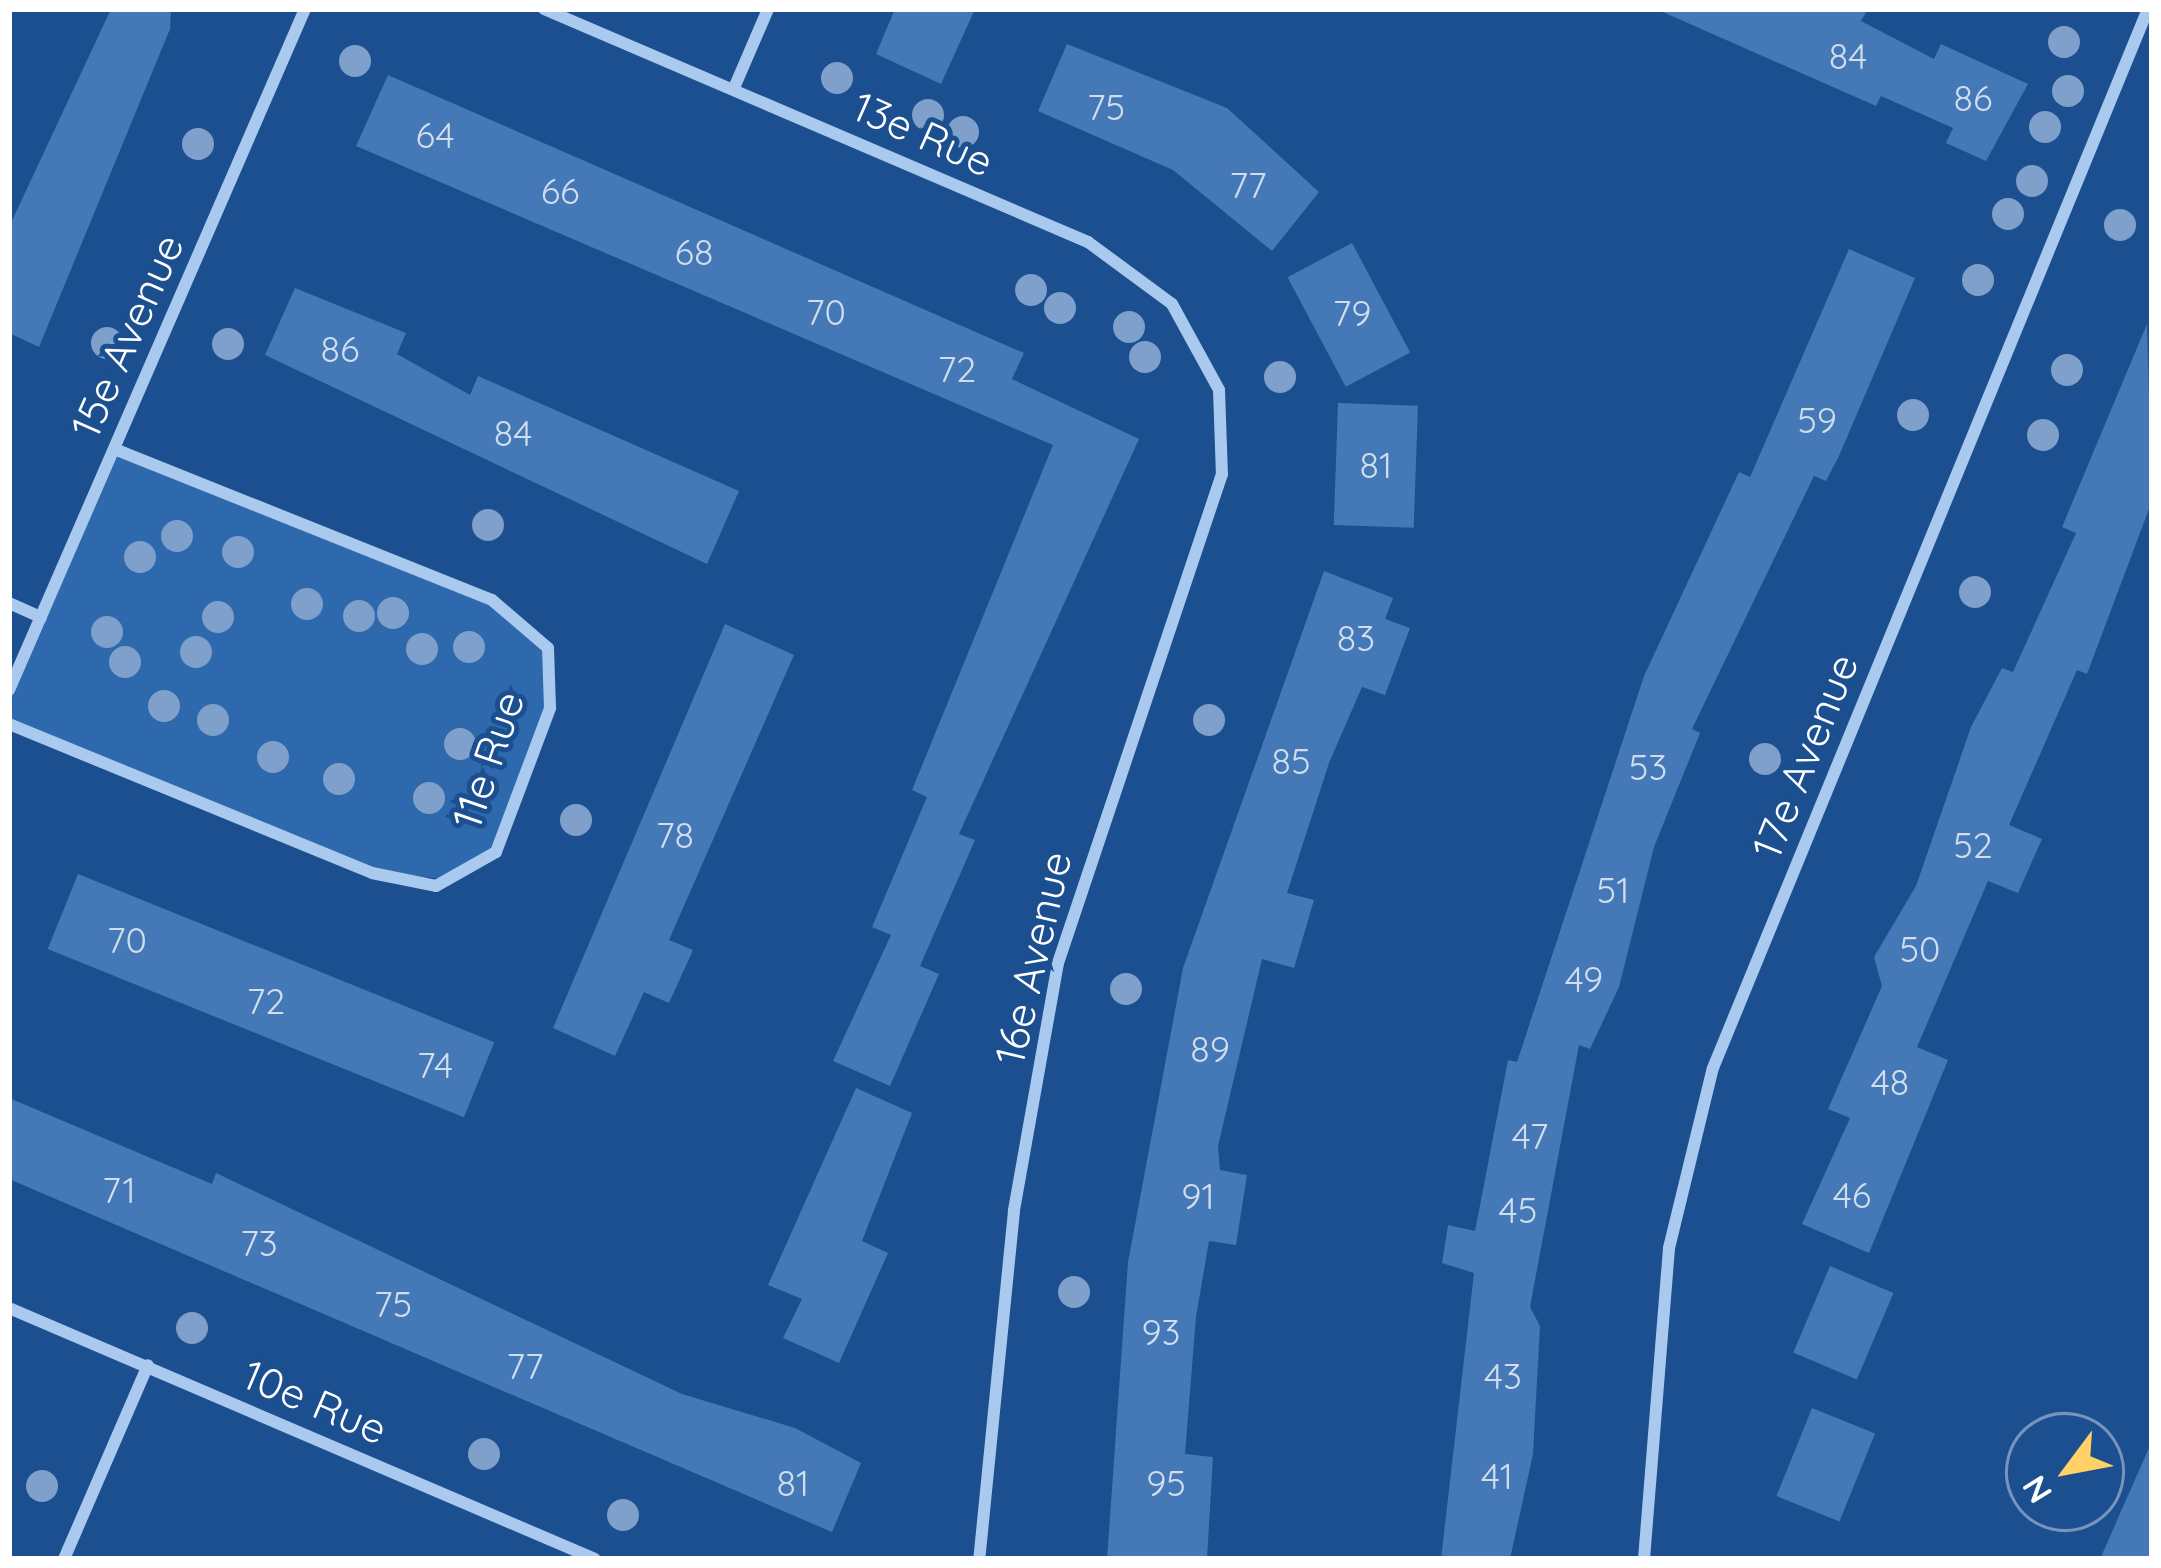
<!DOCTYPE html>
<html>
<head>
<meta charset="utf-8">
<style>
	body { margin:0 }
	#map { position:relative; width:2161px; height:1568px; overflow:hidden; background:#1b4f8f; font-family:Quicksand,sans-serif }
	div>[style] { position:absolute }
	.green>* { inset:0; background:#2e69ad }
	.building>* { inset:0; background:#4478b7; transform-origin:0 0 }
	.minor>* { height:12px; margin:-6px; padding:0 6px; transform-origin:6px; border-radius:6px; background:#a9c9ee }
	.trees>* { width:32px; height:32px; margin:-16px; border-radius:50%; background:#7ea0ca }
	span { translate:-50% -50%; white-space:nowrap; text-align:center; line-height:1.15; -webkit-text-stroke:10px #1b4f8f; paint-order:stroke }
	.number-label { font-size:36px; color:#d0dded }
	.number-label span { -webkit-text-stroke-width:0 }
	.street-label { font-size:42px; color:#fff }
	.frame { position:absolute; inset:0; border:12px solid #fff; pointer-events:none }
	.north { position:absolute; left:2005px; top:1412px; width:120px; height:120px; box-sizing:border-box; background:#1b4f8f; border:3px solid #7695bc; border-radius:50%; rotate:238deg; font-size:33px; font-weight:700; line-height:48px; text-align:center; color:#fff }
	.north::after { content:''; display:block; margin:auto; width:42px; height:54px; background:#ffd166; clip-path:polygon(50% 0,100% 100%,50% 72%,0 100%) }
</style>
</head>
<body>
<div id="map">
	<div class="green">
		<i style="clip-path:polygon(114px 449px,492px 600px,548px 648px,550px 708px,496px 852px,448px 879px,372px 873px,9px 724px,9px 690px)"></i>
	</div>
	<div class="building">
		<i style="clip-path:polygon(111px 9px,171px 9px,170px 29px,39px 347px,9px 333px,9px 227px)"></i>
		<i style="clip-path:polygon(895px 9px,975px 9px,941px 84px,876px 54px)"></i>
		<i style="clip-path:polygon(1656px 9px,1868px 9px,1861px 21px,1934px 59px,1941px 44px,2028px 84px,1986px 161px,1946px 143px,1953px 128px,1881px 96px,1876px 106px)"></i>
		<i style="clip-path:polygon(1067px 44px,1227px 108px,1319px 192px,1272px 251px,1173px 170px,1038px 111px)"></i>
		<i style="clip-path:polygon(388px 75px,1024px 353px,1012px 379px,1139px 439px,959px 834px,975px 840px,920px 966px,939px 974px,890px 1086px,833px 1061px,891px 935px,872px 927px,927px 797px,912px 790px,1053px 445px,356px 146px)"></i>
		<i style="left:1352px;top:243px;width:124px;height:73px;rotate:62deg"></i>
		<i style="clip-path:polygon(1849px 249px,1915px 278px,1839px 456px,1826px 481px,1814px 476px,1692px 729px,1700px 733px,1654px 847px,1619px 987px,1590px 1049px,1579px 1045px,1530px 1307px,1540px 1326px,1533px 1454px,1510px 1559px,1441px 1559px,1474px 1273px,1442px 1263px,1448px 1225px,1475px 1231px,1508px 1060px,1517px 1062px,1644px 676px,1739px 472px,1750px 477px)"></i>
		<i style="clip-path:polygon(295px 288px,406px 333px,397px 354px,470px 395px,478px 376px,739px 491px,707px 564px,265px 355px)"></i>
		<i style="clip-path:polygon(2147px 324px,2152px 501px,2087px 674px,2077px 670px,2009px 825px,2042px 839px,2018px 893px,1988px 881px,1917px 1047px,1948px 1060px,1869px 1253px,1802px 1224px,1850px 1118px,1828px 1109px,1882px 986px,1874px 957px,1916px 886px,1971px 727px,2002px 668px,2013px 672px,2076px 533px,2062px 527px)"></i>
		<i style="left:1338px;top:403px;width:80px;height:122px;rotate:2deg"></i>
		<i style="clip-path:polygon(1324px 571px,1393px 598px,1385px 619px,1410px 628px,1385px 695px,1362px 687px,1329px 763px,1287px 893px,1314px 900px,1294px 968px,1262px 959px,1218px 1146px,1220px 1170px,1247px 1175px,1236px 1245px,1209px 1241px,1196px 1317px,1185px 1454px,1213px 1457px,1207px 1559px,1107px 1559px,1128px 1262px,1183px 968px)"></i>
		<i style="clip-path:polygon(725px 624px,794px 655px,669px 940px,693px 950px,669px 1003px,644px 992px,615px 1056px,553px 1028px)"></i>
		<i style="left:78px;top:874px;width:449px;height:81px;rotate:22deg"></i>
		<i style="clip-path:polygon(856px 1088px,912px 1113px,862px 1241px,888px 1253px,839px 1363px,783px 1338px,802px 1299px,768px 1285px)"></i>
		<i style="clip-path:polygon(9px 1098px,212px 1184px,216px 1173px,682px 1394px,795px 1428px,861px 1463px,832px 1532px,9px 1179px)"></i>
		<i style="left:1830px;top:1266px;width:69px;height:94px;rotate:23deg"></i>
		<i style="left:1812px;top:1408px;width:68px;height:95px;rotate:22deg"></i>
		<i style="clip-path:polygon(2152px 1441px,2152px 1559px,2100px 1559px)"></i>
	</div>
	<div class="minor">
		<i style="left:544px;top:9px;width:592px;rotate:23.19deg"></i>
		<i style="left:1088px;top:242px;width:104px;rotate:36.4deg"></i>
		<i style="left:1172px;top:304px;width:98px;rotate:61.3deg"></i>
		<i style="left:1219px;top:390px;width:84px;rotate:88deg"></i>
		<i style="left:1222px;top:474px;width:516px;rotate:108.54deg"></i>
		<i style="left:1058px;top:963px;width:252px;rotate:100.1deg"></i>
		<i style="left:1014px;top:1211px;width:350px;rotate:95.7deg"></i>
		<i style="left:734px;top:88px;width:86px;rotate:-66.7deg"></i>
		<i style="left:9px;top:603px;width:35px;rotate:24deg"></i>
		<i style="left:9px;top:690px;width:743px;rotate:-66.51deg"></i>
		<i style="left:9px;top:724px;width:392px;rotate:22.3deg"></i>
		<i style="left:372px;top:873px;width:65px;rotate:11.5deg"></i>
		<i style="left:436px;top:886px;width:69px;rotate:-29.5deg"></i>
		<i style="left:496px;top:852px;width:154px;rotate:-69.4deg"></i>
		<i style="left:550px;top:708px;width:60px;rotate:-91.9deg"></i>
		<i style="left:548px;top:648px;width:74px;rotate:-139.4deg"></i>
		<i style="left:492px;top:600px;width:407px;rotate:-158.2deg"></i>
		<i style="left:9px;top:1308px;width:637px;rotate:23.19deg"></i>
		<i style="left:64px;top:1559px;width:211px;rotate:-66.6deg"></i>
		<i style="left:1644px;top:1559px;width:312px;rotate:-85.4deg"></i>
		<i style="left:1669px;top:1248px;width:185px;rotate:-76.3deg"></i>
		<i style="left:1713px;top:1068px;width:1145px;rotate:-67.67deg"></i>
	</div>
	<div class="trees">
		<i style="left:2064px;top:42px"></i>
		<i style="left:355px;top:61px"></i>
		<i style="left:837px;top:78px"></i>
		<i style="left:2068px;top:91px"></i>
		<i style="left:928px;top:115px"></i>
		<i style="left:2045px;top:127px"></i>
		<i style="left:963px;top:132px"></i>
		<i style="left:198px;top:144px"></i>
		<i style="left:2032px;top:181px"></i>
		<i style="left:2008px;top:214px"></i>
		<i style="left:2120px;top:225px"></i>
		<i style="left:1978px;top:280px"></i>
		<i style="left:1031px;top:290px"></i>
		<i style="left:1060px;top:308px"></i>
		<i style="left:1129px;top:327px"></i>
		<i style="left:107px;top:343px"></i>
		<i style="left:228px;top:344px"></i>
		<i style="left:1145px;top:357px"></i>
		<i style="left:2067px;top:370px"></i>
		<i style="left:1280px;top:377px"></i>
		<i style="left:1913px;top:415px"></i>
		<i style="left:2043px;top:435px"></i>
		<i style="left:488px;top:525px"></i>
		<i style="left:177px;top:536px"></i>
		<i style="left:238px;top:552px"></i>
		<i style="left:140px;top:557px"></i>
		<i style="left:1975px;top:592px"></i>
		<i style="left:307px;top:604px"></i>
		<i style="left:393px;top:613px"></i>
		<i style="left:359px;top:616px"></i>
		<i style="left:218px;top:617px"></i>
		<i style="left:107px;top:632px"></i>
		<i style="left:469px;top:647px"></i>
		<i style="left:422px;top:649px"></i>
		<i style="left:196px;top:652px"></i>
		<i style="left:125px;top:662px"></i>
		<i style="left:164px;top:706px"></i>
		<i style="left:213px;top:720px"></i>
		<i style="left:1209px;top:720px"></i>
		<i style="left:460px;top:744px"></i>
		<i style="left:273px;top:757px"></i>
		<i style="left:1765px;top:759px"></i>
		<i style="left:339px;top:779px"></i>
		<i style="left:429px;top:798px"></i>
		<i style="left:576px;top:820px"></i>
		<i style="left:1126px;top:989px"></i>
		<i style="left:1074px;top:1292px"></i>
		<i style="left:192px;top:1328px"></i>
		<i style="left:484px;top:1454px"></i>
		<i style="left:42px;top:1486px"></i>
		<i style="left:623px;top:1515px"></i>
	</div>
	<div class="number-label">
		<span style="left:1848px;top:56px">84</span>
		<span style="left:1973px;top:98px">86</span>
		<span style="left:1106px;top:107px">75</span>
		<span style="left:435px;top:135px">64</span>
		<span style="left:1248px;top:185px">77</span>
		<span style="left:560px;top:191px">66</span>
		<span style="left:694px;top:252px">68</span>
		<span style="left:826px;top:312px">70</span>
		<span style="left:1352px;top:313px">79</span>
		<span style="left:340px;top:349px">86</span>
		<span style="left:957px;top:369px">72</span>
		<span style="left:1817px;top:420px">59</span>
		<span style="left:513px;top:433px">84</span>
		<span style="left:1376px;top:465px">81</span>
		<span style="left:1356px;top:638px">83</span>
		<span style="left:1291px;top:761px">85</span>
		<span style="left:1648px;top:767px">53</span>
		<span style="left:675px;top:835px">78</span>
		<span style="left:1973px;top:845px">52</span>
		<span style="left:1613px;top:890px">51</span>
		<span style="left:127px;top:940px">70</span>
		<span style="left:1920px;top:949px">50</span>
		<span style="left:1584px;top:979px">49</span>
		<span style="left:266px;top:1001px">72</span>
		<span style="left:1210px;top:1049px">89</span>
		<span style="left:435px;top:1065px">74</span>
		<span style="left:1890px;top:1082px">48</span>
		<span style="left:1530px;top:1136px">47</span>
		<span style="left:119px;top:1190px">71</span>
		<span style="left:1852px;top:1195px">46</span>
		<span style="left:1198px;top:1196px">91</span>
		<span style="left:1518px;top:1210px">45</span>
		<span style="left:259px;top:1243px">73</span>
		<span style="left:393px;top:1304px">75</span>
		<span style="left:1161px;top:1332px">93</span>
		<span style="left:525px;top:1366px">77</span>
		<span style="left:1503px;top:1376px">43</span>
		<span style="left:1497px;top:1476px">41</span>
		<span style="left:793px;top:1483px">81</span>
		<span style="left:1166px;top:1483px">95</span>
	</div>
	<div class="street-label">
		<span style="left:923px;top:134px;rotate:24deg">13e Rue</span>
		<span style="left:127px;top:336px;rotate:-66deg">15e Avenue</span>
		<span style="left:1805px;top:756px;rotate:-68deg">17e Avenue</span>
		<span style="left:488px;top:760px;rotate:-71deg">11e Rue</span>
		<span style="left:1033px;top:958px;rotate:-77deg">16e Avenue</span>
		<span style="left:315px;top:1402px;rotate:23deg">10e Rue</span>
	</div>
	<div class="frame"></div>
	<div class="north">N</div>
</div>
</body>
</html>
